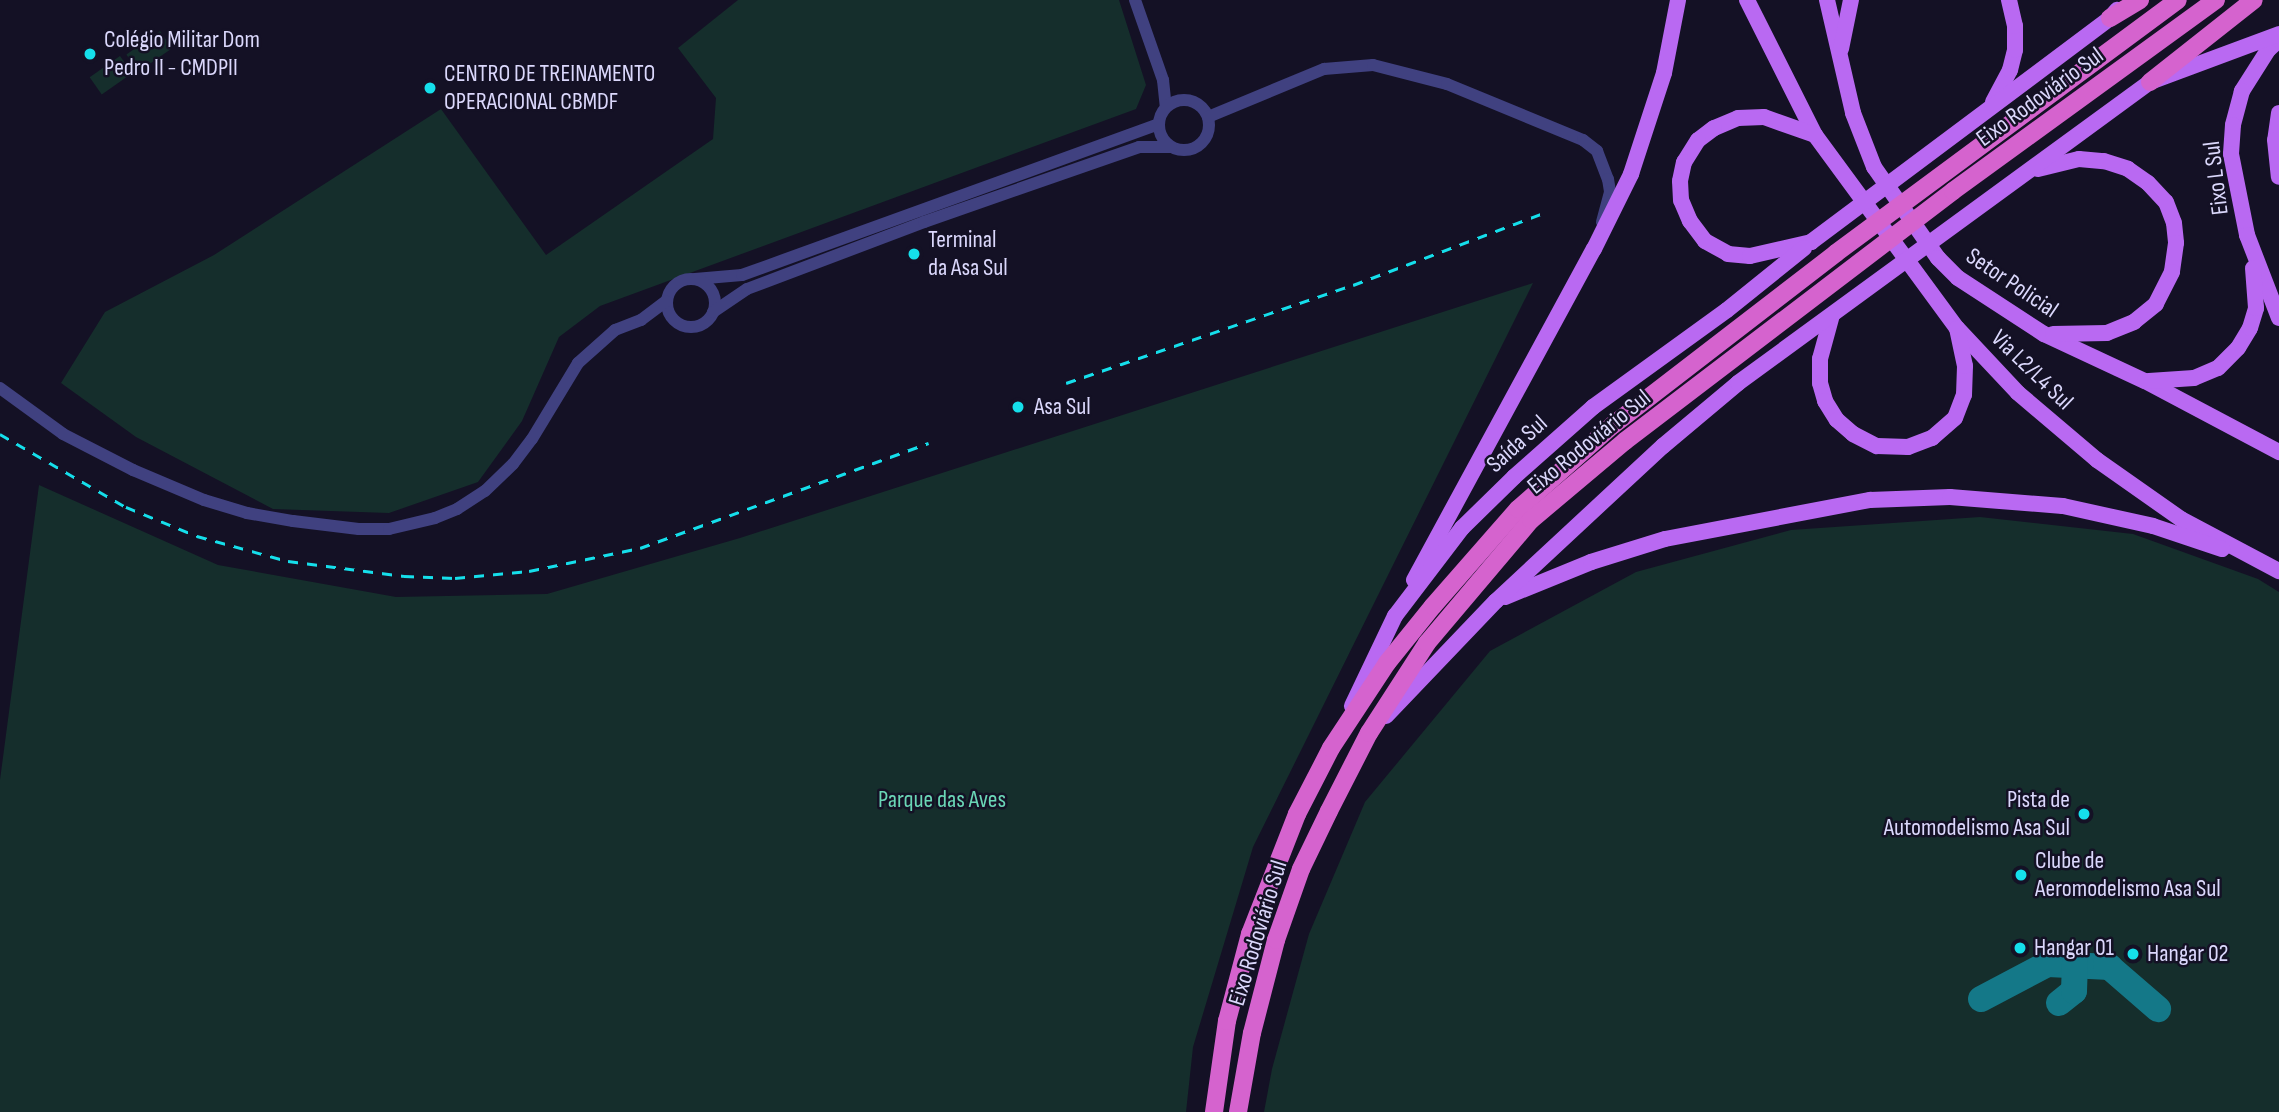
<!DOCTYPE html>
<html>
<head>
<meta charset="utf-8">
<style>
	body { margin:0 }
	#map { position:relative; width:2279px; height:1112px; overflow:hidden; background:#141125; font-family:"Sofia Sans Condensed",sans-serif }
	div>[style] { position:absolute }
	.green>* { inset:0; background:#152e2c; transform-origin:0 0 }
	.taxiway>* { height:26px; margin:-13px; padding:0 13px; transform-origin:13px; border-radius:13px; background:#147888 }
	.tertiary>* { height:12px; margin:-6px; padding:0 6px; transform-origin:6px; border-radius:6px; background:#404180 }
	.tertiary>.ring { margin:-6px; padding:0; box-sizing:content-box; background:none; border:12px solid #404180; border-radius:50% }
	.primary>* { height:16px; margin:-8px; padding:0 8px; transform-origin:8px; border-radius:8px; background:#b969f2 }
	.trunk>* { height:18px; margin:-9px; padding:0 9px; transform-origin:9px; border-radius:9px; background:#d563ce }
	.rail>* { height:2.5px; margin-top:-1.25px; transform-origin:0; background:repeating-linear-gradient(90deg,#15dfeb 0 10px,transparent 0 19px) }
	.dots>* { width:19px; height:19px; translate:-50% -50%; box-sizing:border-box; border:4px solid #141125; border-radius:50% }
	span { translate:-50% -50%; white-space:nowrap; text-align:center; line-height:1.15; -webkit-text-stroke:5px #141125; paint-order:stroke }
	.poi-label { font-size:24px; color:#dbd8fc }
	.left { translate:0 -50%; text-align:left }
	.right { translate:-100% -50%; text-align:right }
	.street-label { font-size:24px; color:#dbd8fc }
	.park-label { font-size:24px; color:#6ad6b6 }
</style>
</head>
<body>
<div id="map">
	<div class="green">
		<i style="clip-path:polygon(738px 0,1119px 0,1146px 85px,1136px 109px,600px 306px,559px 337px,522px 421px,478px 482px,389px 513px,273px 509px,136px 437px,61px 383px,105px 312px,214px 255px,441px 109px,546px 255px,713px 139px,716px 98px,678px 48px)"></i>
		<i style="left:160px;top:31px;width:21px;height:41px;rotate:55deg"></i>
		<i style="left:120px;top:56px;width:21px;height:37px;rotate:55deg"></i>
		<i style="clip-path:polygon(1533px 283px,1253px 847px,1193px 1047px,1186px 1112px,0 1112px,0 780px,39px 485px,218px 565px,396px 597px,547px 594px,740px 538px)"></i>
		<i style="clip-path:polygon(1980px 517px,2133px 534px,2258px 579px,2279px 592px,2279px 1112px,1264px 1112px,1272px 1069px,1309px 934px,1365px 802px,1490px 651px,1636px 572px,1791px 530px)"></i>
	</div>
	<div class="taxiway">
		<i style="left:2048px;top:964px;width:62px;rotate:2.8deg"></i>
		<i style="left:2106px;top:964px;width:69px;rotate:40.9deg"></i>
		<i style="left:1981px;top:999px;width:81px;rotate:-27.8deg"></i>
		<i style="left:2059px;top:1003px;width:19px;rotate:-39deg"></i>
		<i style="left:2074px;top:991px;width:28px;rotate:-88deg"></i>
	</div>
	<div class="tertiary">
		<i style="left:1135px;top:0;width:85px;rotate:70.7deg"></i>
		<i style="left:1163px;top:80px;width:27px;rotate:84deg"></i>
		<i class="ring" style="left:1159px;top:100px;width:38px;height:38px"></i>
		<i style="left:1208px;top:117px;width:126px;rotate:-22.5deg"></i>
		<i style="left:1324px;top:69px;width:49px;rotate:-4.7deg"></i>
		<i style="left:1373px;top:65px;width:76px;rotate:14.4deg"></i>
		<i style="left:1447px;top:84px;width:147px;rotate:22.4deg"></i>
		<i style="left:1583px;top:140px;width:18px;rotate:38deg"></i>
		<i style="left:1597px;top:151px;width:30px;rotate:69deg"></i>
		<i style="left:1608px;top:179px;width:13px;rotate:81deg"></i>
		<i style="left:1610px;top:192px;width:31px;rotate:105deg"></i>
		<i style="left:695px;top:279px;width:47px;rotate:-4.9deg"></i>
		<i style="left:742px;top:275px;width:443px;rotate:-19.9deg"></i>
		<i class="ring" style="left:667px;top:279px;width:36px;height:36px"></i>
		<i style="left:713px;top:312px;width:41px;rotate:-34.1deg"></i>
		<i style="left:747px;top:289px;width:189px;rotate:-20.7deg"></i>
		<i style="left:924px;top:222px;width:228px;rotate:-19.2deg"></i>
		<i style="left:1139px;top:147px;width:32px"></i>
		<i style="left:0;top:388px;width:78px;rotate:36.1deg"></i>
		<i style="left:63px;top:434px;width:79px;rotate:27.2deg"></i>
		<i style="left:133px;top:470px;width:77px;rotate:22.9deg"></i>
		<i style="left:204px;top:500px;width:45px;rotate:16.8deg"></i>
		<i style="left:247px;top:513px;width:47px;rotate:9.9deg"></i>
		<i style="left:293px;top:521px;width:66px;rotate:6.9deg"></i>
		<i style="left:359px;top:529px;width:30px"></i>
		<i style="left:389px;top:529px;width:47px;rotate:-13.4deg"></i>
		<i style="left:435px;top:518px;width:24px;rotate:-22deg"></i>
		<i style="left:457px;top:509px;width:33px;rotate:-33deg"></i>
		<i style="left:485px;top:491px;width:39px;rotate:-44deg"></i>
		<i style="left:513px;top:464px;width:31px;rotate:-53deg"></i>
		<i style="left:532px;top:439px;width:89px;rotate:-58.8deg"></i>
		<i style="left:578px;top:363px;width:50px;rotate:-41.7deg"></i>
		<i style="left:615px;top:330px;width:28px;rotate:-21deg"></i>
		<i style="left:641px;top:320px;width:31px;rotate:-37deg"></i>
	</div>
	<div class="primary">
		<i style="left:1747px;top:0;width:151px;rotate:63.3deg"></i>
		<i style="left:1815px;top:135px;width:240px;rotate:53.7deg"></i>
		<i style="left:1957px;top:328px;width:89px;rotate:46.8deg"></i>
		<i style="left:2018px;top:393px;width:104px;rotate:40.3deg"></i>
		<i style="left:2097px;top:460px;width:103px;rotate:35.1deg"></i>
		<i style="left:2181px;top:519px;width:111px;rotate:28deg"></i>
		<i style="left:1827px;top:0;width:116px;rotate:77deg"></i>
		<i style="left:1853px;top:113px;width:58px;rotate:68.7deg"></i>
		<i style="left:1874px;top:167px;width:111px;rotate:54.9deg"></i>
		<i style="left:1938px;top:258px;width:28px;rotate:45deg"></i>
		<i style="left:1958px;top:278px;width:103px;rotate:33.1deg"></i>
		<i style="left:2044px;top:334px;width:111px;rotate:25deg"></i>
		<i style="left:2145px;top:381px;width:152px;rotate:27.9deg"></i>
		<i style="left:2279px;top:40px;width:15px;rotate:138deg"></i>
		<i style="left:2268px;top:50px;width:49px;rotate:122.4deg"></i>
		<i style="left:2242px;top:91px;width:35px;rotate:105deg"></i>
		<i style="left:2233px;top:125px;width:29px;rotate:94deg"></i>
		<i style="left:2231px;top:154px;width:83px;rotate:78.8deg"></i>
		<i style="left:2247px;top:235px;width:89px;rotate:68.9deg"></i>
		<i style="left:1841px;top:49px;width:50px;rotate:-78.5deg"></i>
		<i style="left:1993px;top:102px;width:36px;rotate:-62deg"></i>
		<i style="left:2010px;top:70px;width:21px;rotate:-76deg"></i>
		<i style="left:2015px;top:50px;width:24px;rotate:-90deg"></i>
		<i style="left:2015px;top:26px;width:27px;rotate:-103deg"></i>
		<i style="left:2279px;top:113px;width:27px;rotate:98deg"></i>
		<i style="left:2275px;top:140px;width:37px;rotate:84deg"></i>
		<i style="left:1815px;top:135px;width:54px;rotate:-160.6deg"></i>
		<i style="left:1764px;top:117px;width:26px;rotate:178deg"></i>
		<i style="left:1738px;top:118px;width:26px;rotate:157deg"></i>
		<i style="left:1714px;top:128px;width:20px;rotate:143deg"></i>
		<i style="left:1698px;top:140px;width:26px;rotate:122deg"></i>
		<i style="left:1684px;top:162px;width:19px;rotate:102deg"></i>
		<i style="left:1680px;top:181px;width:19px;rotate:87deg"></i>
		<i style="left:1681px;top:200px;width:23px;rotate:67deg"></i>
		<i style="left:1690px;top:221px;width:25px;rotate:53deg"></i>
		<i style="left:1705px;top:241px;width:26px;rotate:29deg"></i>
		<i style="left:1728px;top:254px;width:22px;rotate:5deg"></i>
		<i style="left:1750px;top:256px;width:63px;rotate:-12.9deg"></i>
		<i style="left:1811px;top:242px;width:374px;rotate:-36.8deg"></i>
		<i style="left:2110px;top:18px;width:11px;rotate:-49deg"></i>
		<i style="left:2038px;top:169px;width:42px;rotate:-13.7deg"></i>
		<i style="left:2079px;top:159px;width:25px;rotate:5deg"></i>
		<i style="left:2104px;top:161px;width:25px;rotate:18deg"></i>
		<i style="left:2128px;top:169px;width:24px;rotate:35deg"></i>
		<i style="left:2148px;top:183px;width:26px;rotate:47deg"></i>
		<i style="left:2166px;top:202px;width:22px;rotate:69deg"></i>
		<i style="left:2174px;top:223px;width:20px;rotate:84deg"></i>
		<i style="left:2176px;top:243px;width:29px;rotate:98deg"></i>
		<i style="left:2172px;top:272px;width:36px;rotate:117deg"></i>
		<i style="left:2156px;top:304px;width:28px;rotate:141deg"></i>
		<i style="left:2134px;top:322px;width:29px;rotate:158deg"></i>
		<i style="left:2107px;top:333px;width:54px;rotate:178.9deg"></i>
		<i style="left:1832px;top:315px;width:46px;rotate:105.3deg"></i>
		<i style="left:1820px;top:359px;width:24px;rotate:90deg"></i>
		<i style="left:1820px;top:383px;width:19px;rotate:74deg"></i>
		<i style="left:1825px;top:401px;width:22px;rotate:58deg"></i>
		<i style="left:1837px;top:420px;width:21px;rotate:41deg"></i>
		<i style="left:1853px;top:434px;width:27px;rotate:27deg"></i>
		<i style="left:1877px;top:446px;width:31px;rotate:2deg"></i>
		<i style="left:1908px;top:447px;width:26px;rotate:-21deg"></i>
		<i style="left:1932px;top:438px;width:30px;rotate:-41deg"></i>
		<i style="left:1955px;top:418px;width:25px;rotate:-69deg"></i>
		<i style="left:1964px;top:395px;width:29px;rotate:-88deg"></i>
		<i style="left:1965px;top:366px;width:38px;rotate:-102deg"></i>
		<i style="left:2149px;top:381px;width:45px;rotate:-3.8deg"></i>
		<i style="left:2194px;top:378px;width:26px;rotate:-23deg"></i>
		<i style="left:2218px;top:368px;width:28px;rotate:-45deg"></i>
		<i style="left:2238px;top:348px;width:23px;rotate:-59deg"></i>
		<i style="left:2250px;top:328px;width:21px;rotate:-73deg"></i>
		<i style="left:2256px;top:308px;width:40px;rotate:-94.3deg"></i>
		<i style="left:1414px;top:580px;width:377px;rotate:-61.5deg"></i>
		<i style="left:1594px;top:249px;width:84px;rotate:-63.7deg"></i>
		<i style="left:1631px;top:174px;width:106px;rotate:-71.9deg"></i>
		<i style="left:1664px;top:73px;width:74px;rotate:-79.1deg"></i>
		<i style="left:1505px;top:597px;width:93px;rotate:-22.1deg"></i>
		<i style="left:1591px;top:562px;width:77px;rotate:-17.3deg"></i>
		<i style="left:1665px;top:539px;width:209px;rotate:-10.8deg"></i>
		<i style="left:1870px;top:500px;width:80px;rotate:-2.1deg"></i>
		<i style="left:1950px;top:497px;width:113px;rotate:4.6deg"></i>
		<i style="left:2063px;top:506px;width:92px;rotate:12.5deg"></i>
		<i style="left:2153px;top:526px;width:73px;rotate:18.4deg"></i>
		<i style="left:1352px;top:706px;width:100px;rotate:-64.5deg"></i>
		<i style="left:1395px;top:616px;width:111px;rotate:-52.7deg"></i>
		<i style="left:1462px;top:528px;width:73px;rotate:-44.4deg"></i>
		<i style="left:1514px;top:477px;width:106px;rotate:-41.5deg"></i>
		<i style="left:1593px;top:407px;width:165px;rotate:-35.9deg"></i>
		<i style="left:1727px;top:310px;width:99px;rotate:-38.8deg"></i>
		<i style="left:1386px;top:716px;width:159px;rotate:-46.3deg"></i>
		<i style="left:1496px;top:601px;width:228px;rotate:-42.9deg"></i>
		<i style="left:1663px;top:446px;width:98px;rotate:-40deg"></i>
		<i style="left:1738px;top:383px;width:510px;rotate:-36.15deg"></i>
		<i style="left:2150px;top:82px;width:138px;rotate:-20.4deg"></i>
	</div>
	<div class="trunk">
		<i style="left:2110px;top:18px;width:35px;rotate:-31deg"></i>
		<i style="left:2150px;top:82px;width:132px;rotate:-38.3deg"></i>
		<i style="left:1214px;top:1112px;width:92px;rotate:-81.9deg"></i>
		<i style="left:1227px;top:1021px;width:90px;rotate:-75.2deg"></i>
		<i style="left:1250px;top:934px;width:129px;rotate:-68.6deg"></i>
		<i style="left:1297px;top:814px;width:74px;rotate:-62.7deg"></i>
		<i style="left:1331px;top:748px;width:102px;rotate:-56.6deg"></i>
		<i style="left:1387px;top:663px;width:73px;rotate:-51.1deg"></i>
		<i style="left:1433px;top:606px;width:129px;rotate:-48.8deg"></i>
		<i style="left:1518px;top:509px;width:127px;rotate:-41.5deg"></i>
		<i style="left:1613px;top:425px;width:282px;rotate:-37.6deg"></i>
		<i style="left:1836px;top:253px;width:425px;rotate:-36.5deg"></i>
		<i style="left:1238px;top:1112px;width:80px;rotate:-80deg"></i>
		<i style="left:1252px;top:1033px;width:96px;rotate:-75.5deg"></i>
		<i style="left:1276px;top:940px;width:75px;rotate:-70.6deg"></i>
		<i style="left:1301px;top:869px;width:64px;rotate:-64.2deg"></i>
		<i style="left:1329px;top:811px;width:88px;rotate:-62.9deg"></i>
		<i style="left:1369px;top:733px;width:107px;rotate:-57.2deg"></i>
		<i style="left:1427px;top:643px;width:161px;rotate:-49.8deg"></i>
		<i style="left:1531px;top:520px;width:123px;rotate:-40deg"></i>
		<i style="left:1625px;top:441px;width:412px;rotate:-37.3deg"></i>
		<i style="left:1953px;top:191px;width:325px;rotate:-36deg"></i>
	</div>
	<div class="rail">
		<i style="left:1066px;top:383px;width:303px;rotate:-18.9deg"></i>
		<i style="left:1353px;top:285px;width:206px;rotate:-20.7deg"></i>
		<i style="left:0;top:434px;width:146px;rotate:30.1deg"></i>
		<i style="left:126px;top:507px;width:77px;rotate:22.2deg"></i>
		<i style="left:197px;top:536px;width:94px;rotate:15.4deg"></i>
		<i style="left:288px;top:561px;width:117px;rotate:7.4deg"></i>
		<i style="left:404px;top:576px;width:51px;rotate:2.2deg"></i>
		<i style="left:455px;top:578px;width:74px;rotate:-5.4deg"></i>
		<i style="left:529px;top:571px;width:113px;rotate:-11.7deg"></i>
		<i style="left:640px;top:548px;width:307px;rotate:-20deg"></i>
	</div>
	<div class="dots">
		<i style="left:90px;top:54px;background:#15dfeb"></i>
		<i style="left:430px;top:88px;background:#15dfeb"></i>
		<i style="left:914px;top:254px;background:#15dfeb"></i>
		<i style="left:1018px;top:407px;background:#15dfeb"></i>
		<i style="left:2084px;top:814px;background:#15dfeb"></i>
		<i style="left:2021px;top:875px;background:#15dfeb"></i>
		<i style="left:2020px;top:948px;background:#15dfeb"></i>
		<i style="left:2133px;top:954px;background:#15dfeb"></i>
	</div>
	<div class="poi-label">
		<span class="left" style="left:104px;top:54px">Colégio Militar Dom<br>Pedro II - CMDPII</span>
		<span class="left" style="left:444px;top:88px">CENTRO DE TREINAMENTO<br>OPERACIONAL CBMDF</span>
		<span class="left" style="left:928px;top:254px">Terminal<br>da Asa Sul</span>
		<span class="left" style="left:1034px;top:407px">Asa Sul</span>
		<span class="right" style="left:2070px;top:814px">Pista de<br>Automodelismo Asa Sul</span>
		<span class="left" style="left:2035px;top:875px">Clube de<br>Aeromodelismo Asa Sul</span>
		<span class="left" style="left:2034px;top:948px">Hangar 01</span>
		<span class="left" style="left:2147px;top:954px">Hangar 02</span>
	</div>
	<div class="street-label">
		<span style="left:2040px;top:97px;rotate:-36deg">Eixo Rodoviário Sul</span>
		<span style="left:2216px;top:178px;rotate:-97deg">Eixo L Sul</span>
		<span style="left:2012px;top:283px;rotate:34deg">Setor Policial</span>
		<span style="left:2032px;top:370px;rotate:44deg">Via L2/L4 Sul</span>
		<span style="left:1589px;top:442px;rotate:-39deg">Eixo Rodoviário Sul</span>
		<span style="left:1517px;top:444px;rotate:-42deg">Saída Sul</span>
		<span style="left:1258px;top:933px;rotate:-73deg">Eixo Rodoviário Sul</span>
	</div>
	<div class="park-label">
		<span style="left:942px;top:800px">Parque das Aves</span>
	</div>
</div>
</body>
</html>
